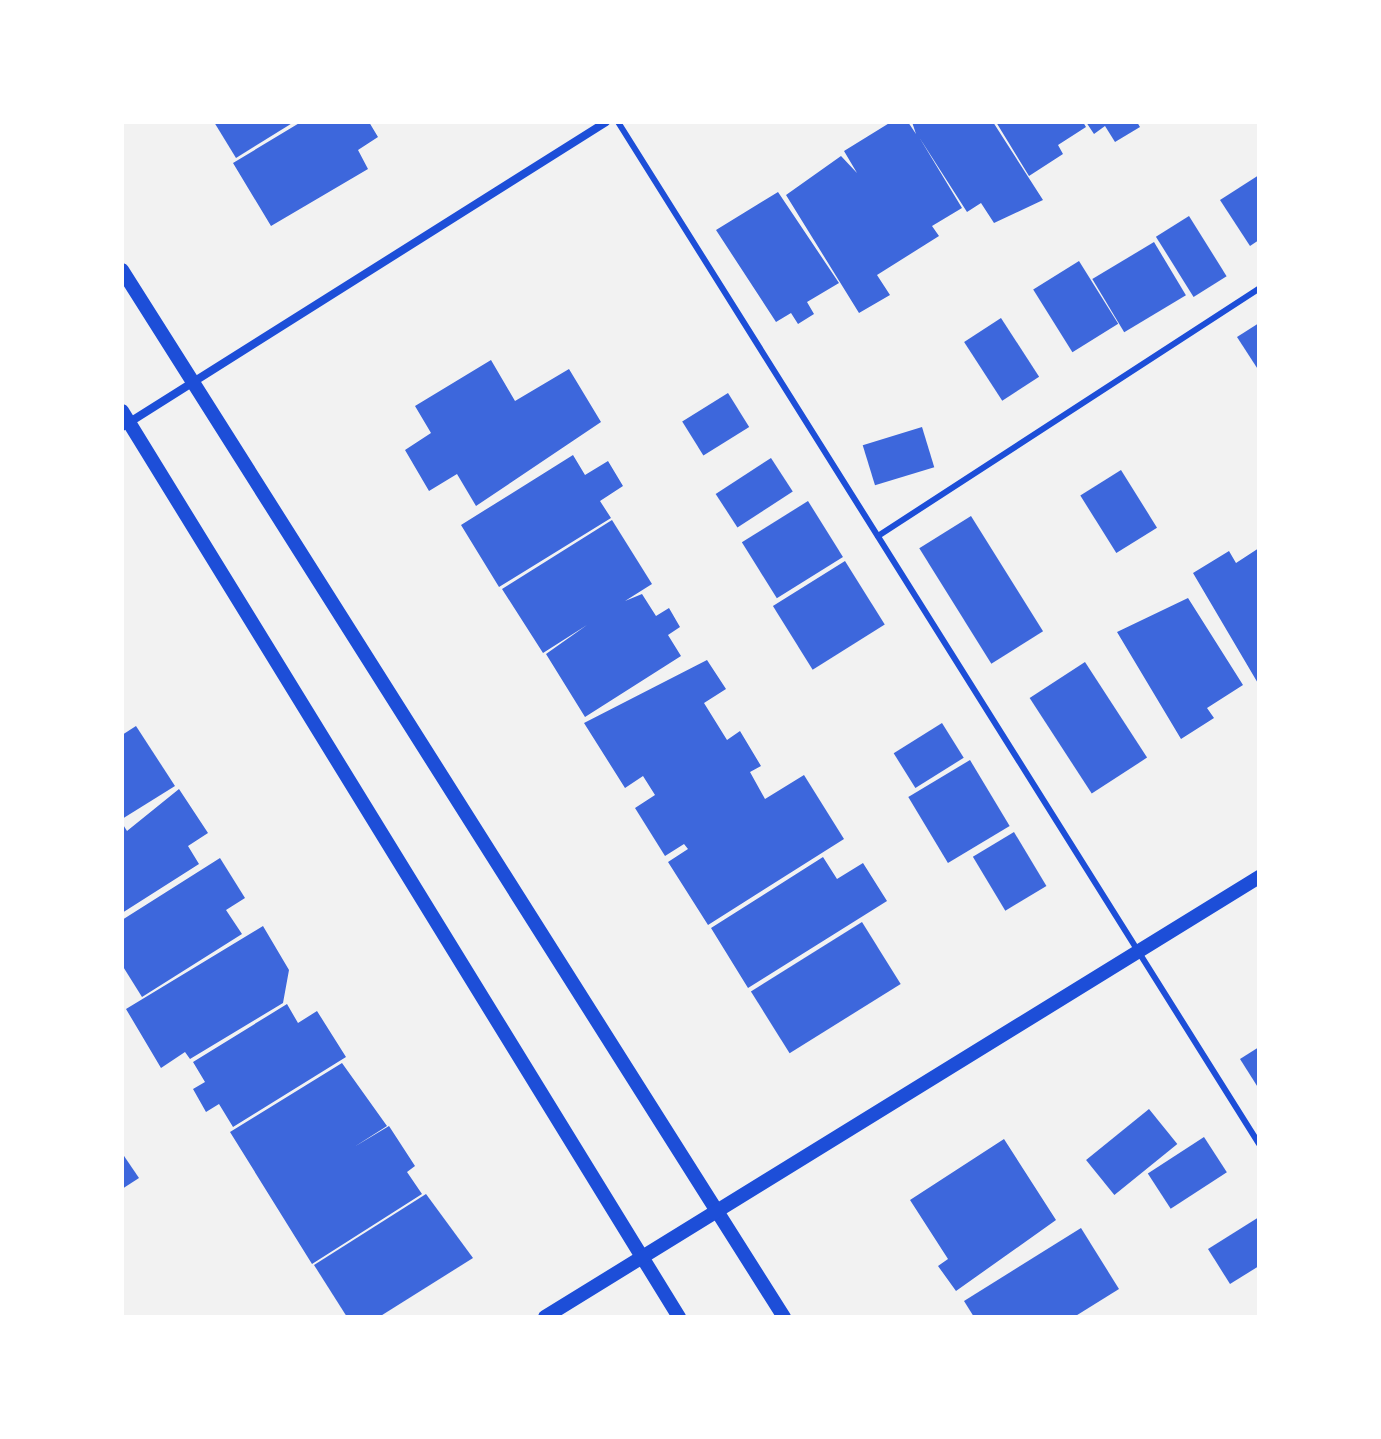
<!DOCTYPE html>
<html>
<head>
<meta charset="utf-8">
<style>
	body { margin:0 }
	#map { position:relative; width:1381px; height:1439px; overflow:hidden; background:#f2f2f2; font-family:"PT Serif",serif }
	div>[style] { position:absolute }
	.building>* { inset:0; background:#3d67dc; transform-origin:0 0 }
	.service>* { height:6px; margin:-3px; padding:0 3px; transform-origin:3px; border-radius:3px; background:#1d4ed8 }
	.minor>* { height:8px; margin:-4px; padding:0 4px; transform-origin:4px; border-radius:4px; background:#1d4ed8 }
	.tertiary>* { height:14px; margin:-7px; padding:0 7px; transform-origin:7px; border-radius:7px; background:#1d4ed8 }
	span { translate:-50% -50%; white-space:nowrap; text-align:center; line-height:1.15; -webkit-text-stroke:7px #fff; paint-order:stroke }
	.frame { position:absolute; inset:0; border:124px solid #fff; pointer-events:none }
</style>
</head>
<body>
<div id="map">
	<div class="building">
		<i style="clip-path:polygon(214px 122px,294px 122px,236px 158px)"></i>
		<i style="clip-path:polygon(301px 122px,369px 122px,378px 137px,358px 150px,368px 169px,271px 226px,233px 163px)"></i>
		<i style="clip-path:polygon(891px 122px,908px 122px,916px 134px,912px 122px,993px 122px,1043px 200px,994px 223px,981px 203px,967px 212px,919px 137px,962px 208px,932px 226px,939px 236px,877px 275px,890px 295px,859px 313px,786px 195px,841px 156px,857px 173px,844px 151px)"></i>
		<i style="clip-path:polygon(996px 122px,1083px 122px,1086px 127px,1058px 145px,1063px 154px,1029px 176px)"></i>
		<i style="clip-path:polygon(1086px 122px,1137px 122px,1140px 127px,1115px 142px,1105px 126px,1094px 134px)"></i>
		<i style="clip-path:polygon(1259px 175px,1259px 240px,1250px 246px,1220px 200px)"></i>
		<i style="clip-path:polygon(778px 192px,839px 283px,807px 302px,814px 314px,798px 324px,791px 313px,776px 322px,716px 230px)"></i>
		<i style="left:1189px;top:216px;width:71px;height:39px;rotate:58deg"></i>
		<i style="left:1154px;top:242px;width:62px;height:72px;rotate:59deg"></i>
		<i style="left:1079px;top:261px;width:74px;height:54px;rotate:58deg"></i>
		<i style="left:1001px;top:318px;width:70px;height:44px;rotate:57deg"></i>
		<i style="clip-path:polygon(1259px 323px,1259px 371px,1237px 337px)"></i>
		<i style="clip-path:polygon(491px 360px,515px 401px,569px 369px,601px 422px,476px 506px,457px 474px,429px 491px,405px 450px,431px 433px,415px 406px)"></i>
		<i style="left:728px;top:393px;width:40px;height:54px;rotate:58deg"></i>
		<i style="left:922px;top:427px;width:42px;height:62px;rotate:73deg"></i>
		<i style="clip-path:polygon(573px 455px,585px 475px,608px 461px,623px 486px,600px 501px,611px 518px,499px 587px,461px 525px)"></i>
		<i style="left:771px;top:458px;width:40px;height:66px;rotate:57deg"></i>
		<i style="left:1121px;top:470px;width:68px;height:48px;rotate:58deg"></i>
		<i style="left:808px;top:501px;width:66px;height:78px;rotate:58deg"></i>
		<i style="left:971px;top:516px;width:136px;height:61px;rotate:58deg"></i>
		<i style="clip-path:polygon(612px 520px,652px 584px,625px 601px,642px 594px,656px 616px,669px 608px,680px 627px,668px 635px,681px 656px,585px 717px,546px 654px,587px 625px,543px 653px,502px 589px)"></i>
		<i style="clip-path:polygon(1259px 548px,1259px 685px,1193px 573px,1229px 551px,1236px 563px)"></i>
		<i style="left:845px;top:561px;width:75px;height:85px;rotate:58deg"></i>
		<i style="clip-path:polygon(1188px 598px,1243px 685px,1207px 708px,1214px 718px,1181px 739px,1117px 632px)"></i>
		<i style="clip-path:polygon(707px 660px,726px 689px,704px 703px,727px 740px,740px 731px,761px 766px,750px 772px,765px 799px,804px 775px,844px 839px,708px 925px,668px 862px,688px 849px,684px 844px,665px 856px,635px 808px,655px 795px,643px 776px,625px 788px,584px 723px)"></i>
		<i style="left:1085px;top:662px;width:114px;height:66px;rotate:57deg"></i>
		<i style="left:942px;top:723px;width:41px;height:57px;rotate:58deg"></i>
		<i style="clip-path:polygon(136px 726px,175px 786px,122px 819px,122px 735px)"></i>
		<i style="left:970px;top:760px;width:77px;height:72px;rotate:59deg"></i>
		<i style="clip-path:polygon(179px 789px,208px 833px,188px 846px,199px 864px,122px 913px,122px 823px,127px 831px)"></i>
		<i style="left:1014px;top:832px;width:63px;height:48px;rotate:59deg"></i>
		<i style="clip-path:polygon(823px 857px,837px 879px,863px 863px,887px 901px,748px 988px,711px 928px)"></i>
		<i style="clip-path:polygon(220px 858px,245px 898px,226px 910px,242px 934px,142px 997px,122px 965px,122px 920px)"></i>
		<i style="left:862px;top:922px;width:73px;height:131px;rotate:58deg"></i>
		<i style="clip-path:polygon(263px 926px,289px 970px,283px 1003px,190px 1059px,185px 1052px,161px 1068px,126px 1009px)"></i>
		<i style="clip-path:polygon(287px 1004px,298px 1023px,317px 1011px,346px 1057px,233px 1127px,219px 1104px,206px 1112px,193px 1089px,205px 1082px,193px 1062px)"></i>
		<i style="clip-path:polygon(1259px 1047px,1259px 1089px,1240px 1059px)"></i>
		<i style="clip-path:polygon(342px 1063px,387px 1126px,354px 1147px,389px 1126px,415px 1166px,407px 1172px,422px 1194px,312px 1264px,230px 1132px)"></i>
		<i style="left:1149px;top:1109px;width:45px;height:81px;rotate:51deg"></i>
		<i style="left:1204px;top:1137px;width:42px;height:67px;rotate:57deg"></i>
		<i style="clip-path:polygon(1004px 1139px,1056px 1220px,956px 1291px,938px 1266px,948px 1259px,910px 1200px)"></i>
		<i style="clip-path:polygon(122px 1153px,139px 1178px,122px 1189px)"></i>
		<i style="clip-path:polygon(426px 1194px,473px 1258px,379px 1317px,347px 1317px,314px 1265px)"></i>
		<i style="clip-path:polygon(1259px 1217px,1259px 1266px,1230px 1284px,1208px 1249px)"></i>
		<i style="clip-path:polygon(1081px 1228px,1119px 1289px,1074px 1317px,974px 1317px,964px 1301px)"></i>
	</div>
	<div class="service">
		<i style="left:618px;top:122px;width:1206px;rotate:57.9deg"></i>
		<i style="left:878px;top:536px;width:454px;rotate:-33deg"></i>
	</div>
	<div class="minor">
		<i style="left:122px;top:427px;width:572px;rotate:-32.22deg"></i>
	</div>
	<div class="tertiary">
		<i style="left:122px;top:270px;width:1239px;rotate:57.7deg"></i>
		<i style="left:122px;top:411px;width:1064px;rotate:58.42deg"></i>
		<i style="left:545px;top:1317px;width:839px;rotate:-31.64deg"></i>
	</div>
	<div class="frame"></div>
</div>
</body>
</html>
